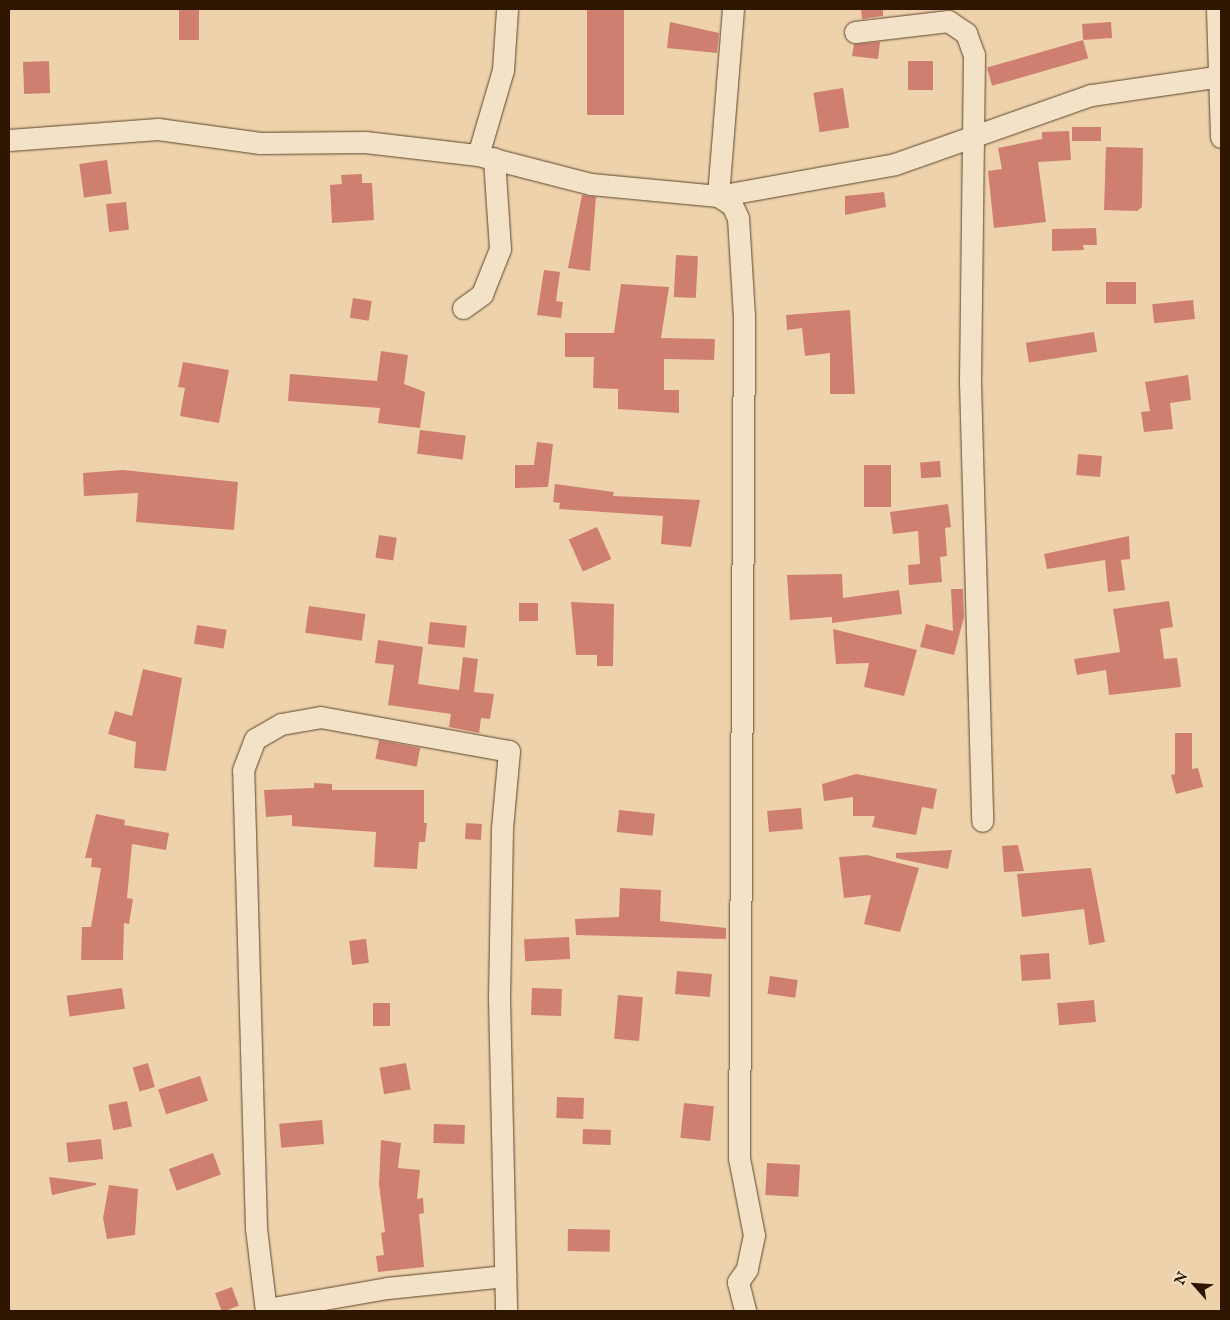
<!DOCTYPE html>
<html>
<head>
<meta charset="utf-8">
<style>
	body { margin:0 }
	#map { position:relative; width:1230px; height:1320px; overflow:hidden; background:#edd2ab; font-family:"IM FELL English",serif }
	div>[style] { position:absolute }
	.building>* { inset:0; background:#cf7f70; transform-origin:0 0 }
	.roads { filter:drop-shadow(0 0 1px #5e452c) drop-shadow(0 0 1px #5e452c) }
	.minor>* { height:21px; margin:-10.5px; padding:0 10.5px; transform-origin:10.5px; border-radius:10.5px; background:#f3e2c8 }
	span { translate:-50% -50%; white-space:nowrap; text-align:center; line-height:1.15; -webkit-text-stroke:5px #f3e2c8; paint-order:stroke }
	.frame { position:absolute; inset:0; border:10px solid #2e1601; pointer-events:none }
	.north { position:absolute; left:1170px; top:1260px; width:50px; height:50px; -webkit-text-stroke:4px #f3e2c8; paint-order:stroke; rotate:296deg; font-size:14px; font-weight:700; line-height:20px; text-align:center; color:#2e1601 }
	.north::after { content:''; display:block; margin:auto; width:18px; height:22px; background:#2e1601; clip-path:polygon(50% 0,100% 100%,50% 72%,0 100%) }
</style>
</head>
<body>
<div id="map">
	<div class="building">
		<i style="left:179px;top:9px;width:20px;height:31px"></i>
		<i style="left:587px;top:9px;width:37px;height:106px"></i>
		<i style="clip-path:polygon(861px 9px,883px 9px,883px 16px,862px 19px)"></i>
		<i style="clip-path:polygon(670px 22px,719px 33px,717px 53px,667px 48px)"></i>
		<i style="left:1111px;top:22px;width:16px;height:29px;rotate:86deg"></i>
		<i style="left:1083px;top:40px;width:19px;height:100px;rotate:74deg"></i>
		<i style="clip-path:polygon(880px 42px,878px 59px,852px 56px,854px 44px)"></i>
		<i style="left:49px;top:61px;width:32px;height:26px;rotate:88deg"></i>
		<i style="left:908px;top:61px;width:25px;height:29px"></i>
		<i style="left:843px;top:88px;width:40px;height:30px;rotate:81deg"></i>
		<i style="left:1101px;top:127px;width:14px;height:29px;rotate:90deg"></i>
		<i style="clip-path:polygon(1069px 131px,1071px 160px,1038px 162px,1046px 222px,994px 228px,988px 171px,1002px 169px,998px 148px,1042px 139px,1042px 132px)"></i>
		<i style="clip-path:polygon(1106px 147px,1143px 148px,1142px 207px,1137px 211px,1104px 210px)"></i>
		<i style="left:107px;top:160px;width:34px;height:28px;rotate:82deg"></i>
		<i style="clip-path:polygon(362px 174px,362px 183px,372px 183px,374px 220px,332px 223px,330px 185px,342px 184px,341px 175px)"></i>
		<i style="clip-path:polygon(884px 192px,886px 207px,845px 215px,845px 196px)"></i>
		<i style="clip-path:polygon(582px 195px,596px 197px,590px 271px,568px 268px)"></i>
		<i style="left:126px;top:202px;width:28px;height:20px;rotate:84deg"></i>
		<i style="clip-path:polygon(1096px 228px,1097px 245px,1083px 245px,1084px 250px,1052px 251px,1052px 229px)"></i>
		<i style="left:676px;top:255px;width:22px;height:42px;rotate:3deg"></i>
		<i style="clip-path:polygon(544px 270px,560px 272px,556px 301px,563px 302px,561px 318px,537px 315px)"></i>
		<i style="left:1136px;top:282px;width:22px;height:30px;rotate:90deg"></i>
		<i style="clip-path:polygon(621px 284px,669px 287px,661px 338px,715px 339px,714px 360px,664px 359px,664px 390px,679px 390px,679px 413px,618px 409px,618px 389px,593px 388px,594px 357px,565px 357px,565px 333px,614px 333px)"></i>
		<i style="left:353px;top:298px;width:19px;height:20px;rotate:9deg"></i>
		<i style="left:1193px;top:300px;width:19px;height:41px;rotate:84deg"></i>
		<i style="clip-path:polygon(850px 310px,855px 394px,830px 394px,830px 353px,805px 356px,802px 328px,787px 330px,786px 315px)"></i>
		<i style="left:1094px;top:332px;width:20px;height:69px;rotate:81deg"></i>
		<i style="clip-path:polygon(381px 351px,408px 355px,404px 384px,425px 392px,420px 428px,378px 423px,380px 408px,288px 401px,290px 374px,377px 381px)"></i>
		<i style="clip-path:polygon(183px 362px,229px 370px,219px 423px,180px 416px,185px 388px,178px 387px)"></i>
		<i style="clip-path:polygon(1188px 375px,1191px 400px,1170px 403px,1173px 429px,1144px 432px,1141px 412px,1150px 411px,1145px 382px)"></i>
		<i style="left:420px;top:430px;width:46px;height:24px;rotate:7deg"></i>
		<i style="clip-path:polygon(537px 442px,553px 444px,548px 487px,515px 488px,515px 465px,534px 465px)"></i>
		<i style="left:1078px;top:454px;width:24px;height:21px;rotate:5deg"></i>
		<i style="left:940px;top:461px;width:16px;height:20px;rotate:86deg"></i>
		<i style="left:864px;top:465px;width:27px;height:42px"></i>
		<i style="clip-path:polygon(123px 470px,238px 482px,234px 530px,136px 522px,138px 493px,84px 496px,83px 473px)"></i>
		<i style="clip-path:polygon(555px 484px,614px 492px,613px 496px,700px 500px,691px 547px,661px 544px,663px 516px,559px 509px,560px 503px,553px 502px)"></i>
		<i style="clip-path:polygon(948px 504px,951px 527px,945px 528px,947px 556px,940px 557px,942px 582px,909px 585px,908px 565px,920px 564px,918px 531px,893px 534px,890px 512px)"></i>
		<i style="left:597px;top:527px;width:35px;height:31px;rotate:66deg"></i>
		<i style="left:379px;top:535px;width:18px;height:23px;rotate:9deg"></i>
		<i style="clip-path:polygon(1129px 536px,1130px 559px,1121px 560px,1125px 590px,1108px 592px,1105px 560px,1047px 569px,1044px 554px)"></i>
		<i style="clip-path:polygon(842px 574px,843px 598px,899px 590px,902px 614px,832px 623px,832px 617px,790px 620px,787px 575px)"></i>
		<i style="clip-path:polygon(951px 589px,963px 589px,964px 617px,954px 655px,920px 647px,926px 624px,953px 631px)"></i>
		<i style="clip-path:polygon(1169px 601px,1173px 627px,1160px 629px,1164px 659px,1177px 658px,1181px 687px,1109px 695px,1106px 670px,1077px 675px,1074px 659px,1120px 652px,1113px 609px)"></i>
		<i style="clip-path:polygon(571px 602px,614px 604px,613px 666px,597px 666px,597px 655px,576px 655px)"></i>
		<i style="left:519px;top:603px;width:19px;height:18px"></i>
		<i style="left:309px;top:606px;width:57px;height:27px;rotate:8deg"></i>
		<i style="left:430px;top:622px;width:37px;height:22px;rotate:6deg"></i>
		<i style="left:197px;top:625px;width:30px;height:19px;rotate:9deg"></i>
		<i style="clip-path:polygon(833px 629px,917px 650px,904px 696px,864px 687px,869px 663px,836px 664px)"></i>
		<i style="clip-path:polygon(378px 640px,423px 647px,418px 684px,459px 690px,463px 657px,478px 659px,474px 692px,494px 694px,490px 719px,481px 718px,479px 733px,449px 727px,451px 714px,388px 705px,394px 665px,375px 663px)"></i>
		<i style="clip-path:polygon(143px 669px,182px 678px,166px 771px,134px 768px,136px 742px,108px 734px,115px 711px,132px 716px)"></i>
		<i style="clip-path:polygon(1175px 733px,1192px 733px,1192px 769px,1198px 768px,1203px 787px,1176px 794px,1171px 775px,1175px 774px)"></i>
		<i style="left:379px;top:740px;width:42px;height:19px;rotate:11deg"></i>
		<i style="clip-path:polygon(856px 774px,937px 789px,933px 809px,922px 807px,916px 835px,872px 827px,875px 816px,853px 816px,853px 797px,824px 801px,822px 784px)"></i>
		<i style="clip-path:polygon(314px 783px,332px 784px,332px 790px,424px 790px,424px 823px,427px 823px,425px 842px,419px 842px,417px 869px,374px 867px,376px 832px,292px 826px,292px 815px,266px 817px,264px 790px,314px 788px)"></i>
		<i style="left:801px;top:808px;width:21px;height:34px;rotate:85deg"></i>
		<i style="left:619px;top:810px;width:36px;height:22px;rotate:6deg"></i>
		<i style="clip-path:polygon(96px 814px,125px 820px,124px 825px,169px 833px,166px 850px,132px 844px,127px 898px,133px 899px,129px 924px,124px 923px,123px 960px,81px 960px,82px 927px,91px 927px,101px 868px,91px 867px,92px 858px,85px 858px)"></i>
		<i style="left:466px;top:823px;width:16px;height:16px;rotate:4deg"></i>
		<i style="clip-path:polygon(1018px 845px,1024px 871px,1004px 872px,1002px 846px)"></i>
		<i style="clip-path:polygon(952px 850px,948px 869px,896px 858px,896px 853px)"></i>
		<i style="clip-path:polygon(867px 855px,919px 868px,900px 932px,864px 924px,871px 895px,844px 898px,839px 857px)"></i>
		<i style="clip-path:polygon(1091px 868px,1105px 942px,1089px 945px,1084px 909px,1022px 917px,1017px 874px)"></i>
		<i style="clip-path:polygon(620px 888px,661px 890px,660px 921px,726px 928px,726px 939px,576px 935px,575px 919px,619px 917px)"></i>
		<i style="left:569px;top:937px;width:22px;height:45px;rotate:87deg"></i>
		<i style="left:366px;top:939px;width:24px;height:17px;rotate:83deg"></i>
		<i style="left:1049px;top:953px;width:26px;height:29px;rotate:86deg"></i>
		<i style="left:677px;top:971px;width:35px;height:23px;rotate:5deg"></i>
		<i style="left:770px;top:976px;width:28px;height:18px;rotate:8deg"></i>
		<i style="left:122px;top:988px;width:21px;height:56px;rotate:82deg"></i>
		<i style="left:532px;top:988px;width:30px;height:27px;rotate:2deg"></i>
		<i style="left:618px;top:995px;width:25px;height:44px;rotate:5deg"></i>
		<i style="left:1094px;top:1000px;width:22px;height:37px;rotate:85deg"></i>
		<i style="left:373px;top:1003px;width:17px;height:23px"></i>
		<i style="left:148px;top:1063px;width:25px;height:16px;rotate:74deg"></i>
		<i style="left:406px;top:1063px;width:27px;height:27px;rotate:80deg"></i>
		<i style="left:200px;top:1076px;width:26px;height:44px;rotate:72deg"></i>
		<i style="left:557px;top:1097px;width:27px;height:21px;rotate:2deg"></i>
		<i style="left:127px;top:1101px;width:26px;height:19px;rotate:79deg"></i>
		<i style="left:684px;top:1103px;width:30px;height:35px;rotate:6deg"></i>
		<i style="left:322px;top:1120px;width:24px;height:43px;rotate:85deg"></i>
		<i style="left:434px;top:1124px;width:31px;height:19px;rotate:2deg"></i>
		<i style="left:583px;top:1129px;width:28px;height:15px;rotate:2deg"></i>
		<i style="left:101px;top:1139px;width:20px;height:35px;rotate:84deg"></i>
		<i style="clip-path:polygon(381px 1140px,401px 1143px,398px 1168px,420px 1170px,417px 1199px,423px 1198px,424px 1213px,419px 1214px,424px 1267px,378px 1272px,376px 1256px,384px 1255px,381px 1233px,385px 1232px,379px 1184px)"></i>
		<i style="left:213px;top:1153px;width:23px;height:47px;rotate:70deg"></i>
		<i style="left:767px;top:1163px;width:33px;height:32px;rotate:3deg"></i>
		<i style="clip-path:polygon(49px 1177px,96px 1183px,96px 1185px,52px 1195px)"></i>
		<i style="clip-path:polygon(109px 1185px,138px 1189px,135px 1235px,107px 1239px,103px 1218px)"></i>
		<i style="left:568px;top:1229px;width:42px;height:22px;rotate:1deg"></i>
		<i style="left:232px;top:1287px;width:20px;height:18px;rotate:70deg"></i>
	</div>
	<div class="roads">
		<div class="minor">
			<i style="left:733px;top:9px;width:188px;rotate:94.6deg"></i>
			<i style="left:718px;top:196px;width:17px;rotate:33deg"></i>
			<i style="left:732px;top:205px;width:14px;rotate:65deg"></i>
			<i style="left:738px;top:218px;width:97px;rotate:86.5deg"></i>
			<i style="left:744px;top:315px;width:843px;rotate:90.34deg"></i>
			<i style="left:739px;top:1158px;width:78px;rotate:79deg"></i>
			<i style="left:754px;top:1235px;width:35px;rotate:102deg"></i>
			<i style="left:747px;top:1269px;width:16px;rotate:125deg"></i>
			<i style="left:738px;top:1282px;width:30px;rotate:76deg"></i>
			<i style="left:1217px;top:9px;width:128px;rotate:88.2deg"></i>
			<i style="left:855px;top:32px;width:94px;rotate:-6.7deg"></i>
			<i style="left:948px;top:21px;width:22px;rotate:34deg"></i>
			<i style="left:966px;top:33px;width:23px;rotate:70deg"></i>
			<i style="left:974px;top:55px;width:327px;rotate:90.7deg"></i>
			<i style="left:970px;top:382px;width:439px;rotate:88.4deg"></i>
			<i style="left:9px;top:140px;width:149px;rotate:-4.2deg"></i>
			<i style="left:158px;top:129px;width:103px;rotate:7.8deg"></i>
			<i style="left:260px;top:143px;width:105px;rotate:-0.5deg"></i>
			<i style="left:365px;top:142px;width:114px;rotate:6.6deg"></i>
			<i style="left:478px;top:155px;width:117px;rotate:14.4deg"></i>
			<i style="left:591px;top:184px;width:128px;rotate:5.4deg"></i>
			<i style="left:718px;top:196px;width:180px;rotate:-10.2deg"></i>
			<i style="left:895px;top:164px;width:208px;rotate:-19.4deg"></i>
			<i style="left:1091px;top:95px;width:131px;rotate:-8.3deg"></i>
			<i style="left:478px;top:155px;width:89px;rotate:-73.6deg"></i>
			<i style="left:503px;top:70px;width:61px;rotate:-86.2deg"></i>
			<i style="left:463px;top:308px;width:24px;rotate:-36deg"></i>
			<i style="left:482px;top:294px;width:48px;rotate:-68.2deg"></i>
			<i style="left:500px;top:249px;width:91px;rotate:-93.8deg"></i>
			<i style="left:267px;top:1309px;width:122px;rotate:-9.9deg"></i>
			<i style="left:387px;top:1288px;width:119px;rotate:-5.8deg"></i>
			<i style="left:266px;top:1311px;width:84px;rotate:-96.9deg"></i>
			<i style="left:256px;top:1228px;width:458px;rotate:-91.6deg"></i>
			<i style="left:243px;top:770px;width:33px;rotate:-69deg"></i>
			<i style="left:255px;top:739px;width:30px;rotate:-30deg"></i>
			<i style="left:281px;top:724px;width:40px;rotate:-10deg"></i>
			<i style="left:320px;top:717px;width:192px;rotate:10.2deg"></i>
			<i style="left:509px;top:751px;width:77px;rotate:95.2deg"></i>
			<i style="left:502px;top:828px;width:170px;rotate:91deg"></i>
			<i style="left:499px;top:998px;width:313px;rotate:88.7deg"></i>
		</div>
	</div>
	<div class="frame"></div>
	<div class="north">N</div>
</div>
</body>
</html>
